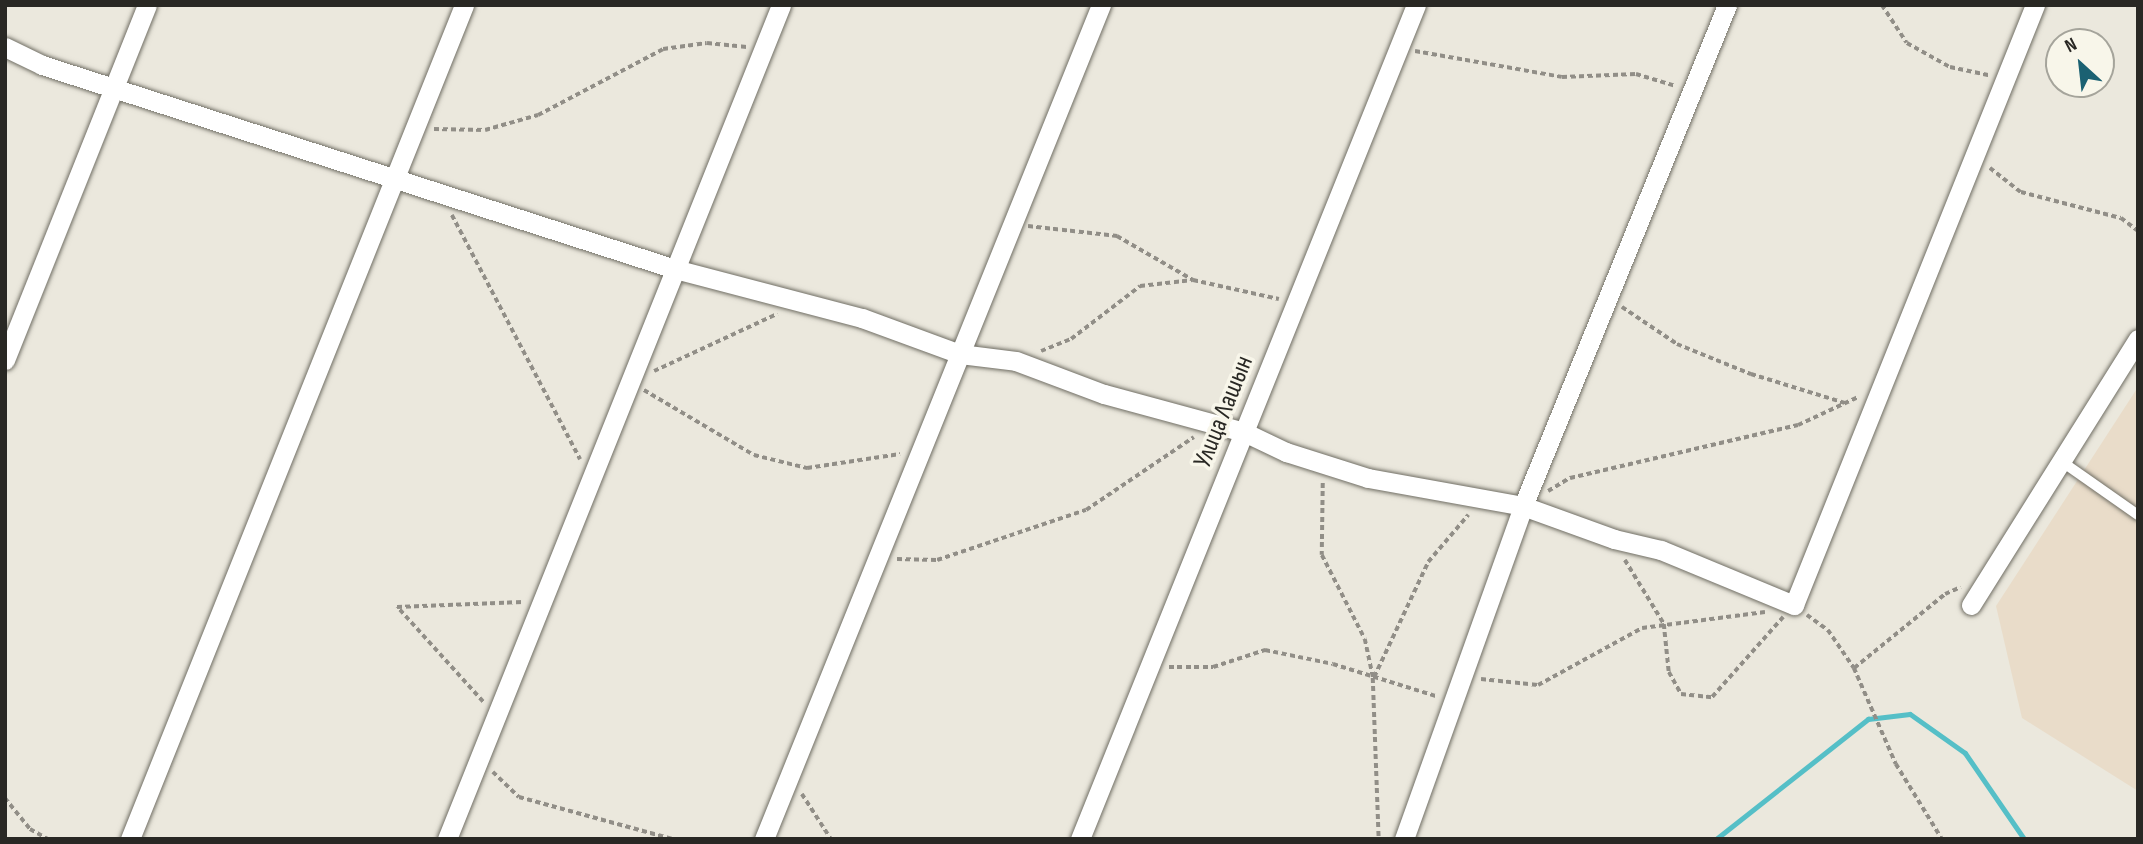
<!DOCTYPE html>
<html>
<head>
<meta charset="utf-8">
<style>
	body { margin:0 }
	#map { position:relative; width:2143px; height:844px; overflow:hidden; background:#ebe8dd; font-family:"Sofia Sans Condensed",sans-serif }
	div>[style] { position:absolute }
	.commercial>* { inset:0; background:#e9dcc9 }
	.stream>* { height:5px; margin:-2.5px; padding:0 2.5px; transform-origin:2.5px; border-radius:2.5px; background:#55bfc7 }
	.path>* { height:3.5px; margin-top:-1.75px; transform-origin:0; background:repeating-linear-gradient(90deg,#918e87 0 5px,transparent 0 8.5px) }
	.roads { filter:drop-shadow(0 0 2px #706e64) drop-shadow(0 0 2px #706e64) }
	.lane>* { height:10px; margin:-5px; padding:0 5px; transform-origin:5px; border-radius:5px; background:#fff }
	.street>* { height:19px; margin:-9.5px; padding:0 9.5px; transform-origin:9.5px; border-radius:9.5px; background:#fff }
	span { translate:-50% -50%; white-space:nowrap; text-align:center; line-height:1.15; -webkit-text-stroke:7px #f8f6ea; paint-order:stroke }
	.street-label { font-size:26px; color:#292824 }
	.frame { position:absolute; inset:0; border:7px solid #292824; pointer-events:none }
	.north { position:absolute; left:2045px; top:28px; width:70px; height:70px; box-sizing:border-box; background:#f8f6ea; border:2px solid #a5a49b; border-radius:50%; rotate:333deg; font-size:19px; font-weight:700; line-height:28px; text-align:center; color:#292824 }
	.north::after { content:''; display:block; margin:auto; width:24px; height:32px; background:#1b6172; clip-path:polygon(50% 0,100% 100%,50% 72%,0 100%) }
</style>
</head>
<body>
<div id="map">
	<div class="commercial">
		<i style="clip-path:polygon(2138px 387px,2138px 791px,2022px 718px,1996px 606px)"></i>
	</div>
	<div class="stream">
		<i style="left:1716px;top:839px;width:194px;rotate:-38.3deg"></i>
		<i style="left:1868px;top:719px;width:42px;rotate:-6.8deg"></i>
		<i style="left:1910px;top:714px;width:67px;rotate:35.3deg"></i>
		<i style="left:1965px;top:753px;width:104px;rotate:55.5deg"></i>
	</div>
	<div class="path">
		<i style="left:1882px;top:5px;width:45px;rotate:56.7deg"></i>
		<i style="left:1907px;top:43px;width:49px;rotate:29.2deg"></i>
		<i style="left:1950px;top:67px;width:40px;rotate:12deg"></i>
		<i style="left:1415px;top:51px;width:149px;rotate:10deg"></i>
		<i style="left:1562px;top:77px;width:74px;rotate:-2.3deg"></i>
		<i style="left:1636px;top:74px;width:42px;rotate:16.7deg"></i>
		<i style="left:434px;top:129px;width:51px;rotate:1.1deg"></i>
		<i style="left:485px;top:130px;width:55px;rotate:-15.8deg"></i>
		<i style="left:538px;top:115px;width:141px;rotate:-27.8deg"></i>
		<i style="left:663px;top:49px;width:44px;rotate:-7.8deg"></i>
		<i style="left:707px;top:43px;width:40px;rotate:5.7deg"></i>
		<i style="left:1990px;top:168px;width:39px;rotate:38deg"></i>
		<i style="left:2021px;top:192px;width:103px;rotate:14.6deg"></i>
		<i style="left:2121px;top:218px;width:21px;rotate:37deg"></i>
		<i style="left:452px;top:215px;width:276px;rotate:62.3deg"></i>
		<i style="left:1028px;top:226px;width:90px;rotate:6.4deg"></i>
		<i style="left:1117px;top:236px;width:88px;rotate:30.1deg"></i>
		<i style="left:1622px;top:307px;width:66px;rotate:33.9deg"></i>
		<i style="left:1677px;top:344px;width:80px;rotate:22.1deg"></i>
		<i style="left:1751px;top:374px;width:98px;rotate:17.1deg"></i>
		<i style="left:1041px;top:351px;width:32px;rotate:-22deg"></i>
		<i style="left:1071px;top:339px;width:87px;rotate:-37.5deg"></i>
		<i style="left:1140px;top:286px;width:53px;rotate:-6.5deg"></i>
		<i style="left:1193px;top:280px;width:88px;rotate:12.5deg"></i>
		<i style="left:654px;top:371px;width:136px;rotate:-24.9deg"></i>
		<i style="left:644px;top:390px;width:128px;rotate:30.6deg"></i>
		<i style="left:754px;top:455px;width:55px;rotate:13.8deg"></i>
		<i style="left:807px;top:468px;width:94px;rotate:-8.6deg"></i>
		<i style="left:1323px;top:483px;width:72px;rotate:90.8deg"></i>
		<i style="left:1322px;top:555px;width:94px;rotate:62.9deg"></i>
		<i style="left:1365px;top:639px;width:40px;rotate:78deg"></i>
		<i style="left:1373px;top:678px;width:161px;rotate:87.9deg"></i>
		<i style="left:1548px;top:491px;width:26px;rotate:-31deg"></i>
		<i style="left:1570px;top:478px;width:234px;rotate:-13.1deg"></i>
		<i style="left:1798px;top:425px;width:66px;rotate:-25deg"></i>
		<i style="left:897px;top:559px;width:40px;rotate:1.4deg"></i>
		<i style="left:937px;top:560px;width:157px;rotate:-18.6deg"></i>
		<i style="left:1086px;top:510px;width:130px;rotate:-34.1deg"></i>
		<i style="left:1625px;top:560px;width:75px;rotate:58.6deg"></i>
		<i style="left:1664px;top:624px;width:48px;rotate:84.1deg"></i>
		<i style="left:1669px;top:672px;width:25px;rotate:61deg"></i>
		<i style="left:1681px;top:694px;width:31px;rotate:6deg"></i>
		<i style="left:1712px;top:697px;width:107px;rotate:-48.4deg"></i>
		<i style="left:1807px;top:615px;width:26px;rotate:36deg"></i>
		<i style="left:1828px;top:630px;width:46px;rotate:55.6deg"></i>
		<i style="left:1854px;top:668px;width:105px;rotate:66.4deg"></i>
		<i style="left:1896px;top:764px;width:88px;rotate:58.5deg"></i>
		<i style="left:1169px;top:667px;width:44px"></i>
		<i style="left:1213px;top:667px;width:55px;rotate:-18.1deg"></i>
		<i style="left:1265px;top:650px;width:69px;rotate:11.6deg"></i>
		<i style="left:1333px;top:664px;width:108px;rotate:17.3deg"></i>
		<i style="left:1854px;top:668px;width:117px;rotate:-39.1deg"></i>
		<i style="left:1945px;top:594px;width:17px;rotate:-24deg"></i>
		<i style="left:1374px;top:677px;width:127px;rotate:-64.8deg"></i>
		<i style="left:1428px;top:562px;width:62px;rotate:-49.6deg"></i>
		<i style="left:1481px;top:679px;width:57px;rotate:6deg"></i>
		<i style="left:1538px;top:685px;width:119px;rotate:-28.7deg"></i>
		<i style="left:1642px;top:628px;width:124px;rotate:-7.4deg"></i>
		<i style="left:483px;top:702px;width:128px;rotate:-132.2deg"></i>
		<i style="left:397px;top:607px;width:127px;rotate:-2.3deg"></i>
		<i style="left:493px;top:772px;width:36px;rotate:44deg"></i>
		<i style="left:519px;top:797px;width:160px;rotate:15.3deg"></i>
		<i style="left:802px;top:794px;width:54px;rotate:57.2deg"></i>
		<i style="left:5px;top:798px;width:40px;rotate:51deg"></i>
		<i style="left:30px;top:829px;width:21px;rotate:29deg"></i>
	</div>
	<div class="roads">
		<div class="lane">
			<i style="left:2061px;top:461px;width:94px;rotate:35deg"></i>
		</div>
		<div class="street">
			<i style="left:5px;top:47px;width:41px;rotate:25.9deg"></i>
			<i style="left:42px;top:65px;width:665px;rotate:17.86deg"></i>
			<i style="left:675px;top:269px;width:193px;rotate:14.7deg"></i>
			<i style="left:862px;top:318px;width:104px;rotate:20.2deg"></i>
			<i style="left:960px;top:354px;width:56px;rotate:7.1deg"></i>
			<i style="left:1016px;top:361px;width:94px;rotate:20.6deg"></i>
			<i style="left:1104px;top:394px;width:145px;rotate:15.2deg"></i>
			<i style="left:1244px;top:432px;width:47px;rotate:25.5deg"></i>
			<i style="left:1286px;top:452px;width:86px;rotate:17.6deg"></i>
			<i style="left:1368px;top:478px;width:158px;rotate:10.2deg"></i>
			<i style="left:1523px;top:506px;width:97px;rotate:19.9deg"></i>
			<i style="left:1614px;top:539px;width:48px;rotate:13.2deg"></i>
			<i style="left:1661px;top:550px;width:144px;rotate:22.5deg"></i>
			<i style="left:1794px;top:605px;width:647px;rotate:-68.12deg"></i>
			<i style="left:5px;top:360px;width:382px;rotate:-68.2deg"></i>
			<i style="left:1971px;top:605px;width:314px;rotate:-57.9deg"></i>
			<i style="left:130px;top:839px;width:898px;rotate:-68.17deg"></i>
			<i style="left:447px;top:839px;width:898px;rotate:-68.17deg"></i>
			<i style="left:764px;top:839px;width:900px;rotate:-68deg"></i>
			<i style="left:1080px;top:839px;width:899px;rotate:-68.06deg"></i>
			<i style="left:1404px;top:839px;width:354px;rotate:-70.3deg"></i>
			<i style="left:1523px;top:506px;width:541px;rotate:-67.84deg"></i>
		</div>
	</div>
	<div class="street-label">
		<span style="left:1224px;top:412px;rotate:-68deg">Улица Лашын</span>
	</div>
	<div class="frame"></div>
	<div class="north">N</div>
</div>
</body>
</html>
